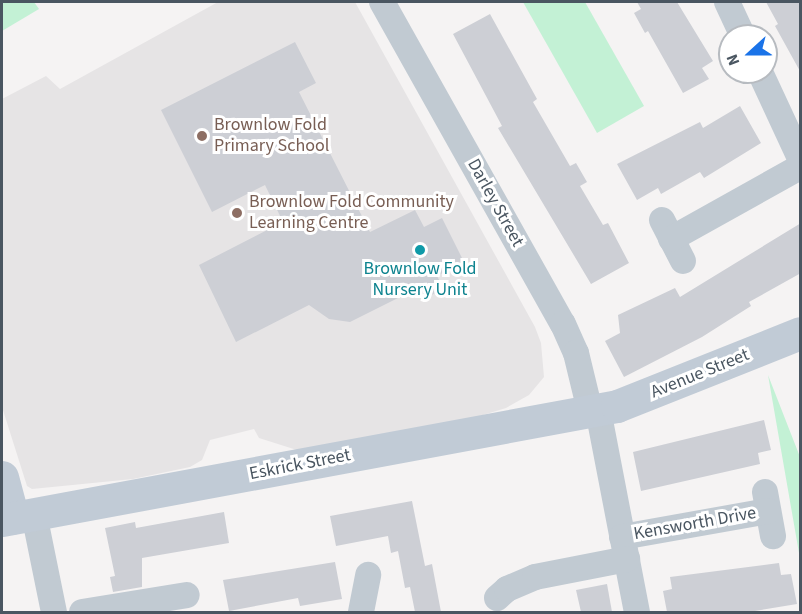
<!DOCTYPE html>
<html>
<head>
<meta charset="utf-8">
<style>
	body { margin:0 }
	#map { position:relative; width:802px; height:614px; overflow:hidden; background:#f5f3f3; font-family:"Source Sans 3",sans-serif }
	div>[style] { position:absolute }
	.education>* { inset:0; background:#e6e4e5 }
	.green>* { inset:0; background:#c3f1d5 }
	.building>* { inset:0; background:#cdcfd5 }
	.street>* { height:26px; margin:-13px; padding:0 13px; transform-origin:13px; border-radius:13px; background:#c1cad2 }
	.secondary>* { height:33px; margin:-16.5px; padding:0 16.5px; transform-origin:16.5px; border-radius:16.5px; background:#c1cbd6 }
	.dots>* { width:16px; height:16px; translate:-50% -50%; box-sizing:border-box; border:3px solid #fff; border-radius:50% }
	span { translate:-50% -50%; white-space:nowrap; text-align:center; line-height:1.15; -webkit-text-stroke:6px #fff; paint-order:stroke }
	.education-label { font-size:18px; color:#785e54 }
	.left { translate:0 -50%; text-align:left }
	.street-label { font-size:18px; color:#4a5661 }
	.culture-label { font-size:18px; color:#0d838f }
	.frame { position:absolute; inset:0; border:3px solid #4a5661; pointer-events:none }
	.north { position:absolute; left:718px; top:24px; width:60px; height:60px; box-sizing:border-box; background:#fff; border:2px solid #b7bbc0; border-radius:50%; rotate:249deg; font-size:16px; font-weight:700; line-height:24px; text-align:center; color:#4a5661 }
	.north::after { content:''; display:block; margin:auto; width:21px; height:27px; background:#1a73e8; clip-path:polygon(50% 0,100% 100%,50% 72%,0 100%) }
</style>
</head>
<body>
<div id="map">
	<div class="education">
		<i style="clip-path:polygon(218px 2px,355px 2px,535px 327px,541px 343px,544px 377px,529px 395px,506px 408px,473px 418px,300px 451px,259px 438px,254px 429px,210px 440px,202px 460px,190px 467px,133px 479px,32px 489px,27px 486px,2px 407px,2px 99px,46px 76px,60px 89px)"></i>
	</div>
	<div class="green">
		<i style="clip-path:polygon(2px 2px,34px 2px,39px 9px,2px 31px)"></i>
		<i style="clip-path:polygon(523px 2px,585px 2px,644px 106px,597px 133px)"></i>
		<i style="clip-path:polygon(768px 375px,800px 457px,800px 561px,799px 553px)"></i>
	</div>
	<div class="building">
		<i style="clip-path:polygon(637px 2px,677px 2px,713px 61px,702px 68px,709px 79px,683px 93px,648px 31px,645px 33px,634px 13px,641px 9px)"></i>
		<i style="clip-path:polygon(766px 2px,801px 2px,801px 73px,775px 26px,778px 24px)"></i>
		<i style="clip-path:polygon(490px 14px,537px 99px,533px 102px,570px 166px,576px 163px,587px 182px,580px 186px,603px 225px,608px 223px,629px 263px,591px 284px,498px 128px,502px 126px,453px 34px)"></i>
		<i style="clip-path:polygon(295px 42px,316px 83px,299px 92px,370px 232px,415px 210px,424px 227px,442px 218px,464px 262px,437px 276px,444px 289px,423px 299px,418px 288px,350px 322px,329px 319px,309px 305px,236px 342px,199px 265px,283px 222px,265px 185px,212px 212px,161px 110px)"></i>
		<i style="clip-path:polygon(740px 106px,761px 143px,704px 178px,700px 172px,661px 194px,658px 188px,637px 200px,617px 164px,700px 122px,703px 128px)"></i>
		<i style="clip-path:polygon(801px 223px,801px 273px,749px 302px,751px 306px,702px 337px,624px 377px,605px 341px,620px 333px,618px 315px,675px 288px,680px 297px)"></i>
		<i style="clip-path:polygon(764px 420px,771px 450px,758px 453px,760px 464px,641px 491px,633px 452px)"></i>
		<i style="clip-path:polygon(412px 501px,425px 566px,432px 564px,441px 612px,415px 612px,410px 587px,405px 588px,398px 551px,391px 553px,388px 536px,336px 546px,330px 516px)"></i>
		<i style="clip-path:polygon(224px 512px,229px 543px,142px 558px,142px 587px,113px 592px,110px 577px,115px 576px,105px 528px,135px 522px,136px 528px)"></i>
		<i style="clip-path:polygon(335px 562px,342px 599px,300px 606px,298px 598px,229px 611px,223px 580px)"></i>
		<i style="clip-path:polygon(779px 563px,781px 575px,791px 574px,797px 604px,749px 612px,667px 612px,663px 591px,672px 589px,670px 577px)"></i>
		<i style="clip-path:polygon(607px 584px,612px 612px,581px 612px,576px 590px)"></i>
	</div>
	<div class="street">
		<i style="left:382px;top:2px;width:369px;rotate:60.7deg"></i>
		<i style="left:563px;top:324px;width:32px;rotate:66deg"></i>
		<i style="left:576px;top:353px;width:60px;rotate:76.4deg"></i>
		<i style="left:727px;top:2px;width:38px;rotate:65deg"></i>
		<i style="left:760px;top:72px;width:95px;rotate:65.1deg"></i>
		<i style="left:662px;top:220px;width:46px;rotate:62.9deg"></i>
		<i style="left:671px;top:239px;width:148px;rotate:-29.2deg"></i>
		<i style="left:598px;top:410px;width:206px;rotate:79.1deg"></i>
		<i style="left:765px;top:492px;width:45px;rotate:79.7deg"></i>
		<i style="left:34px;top:514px;width:100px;rotate:78.5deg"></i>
		<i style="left:622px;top:537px;width:148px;rotate:-10.1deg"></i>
		<i style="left:497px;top:598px;width:13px;rotate:-42deg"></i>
		<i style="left:507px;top:589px;width:30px;rotate:-23deg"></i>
		<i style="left:535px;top:577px;width:94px;rotate:-11.1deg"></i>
		<i style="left:82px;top:612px;width:106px;rotate:-9.2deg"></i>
		<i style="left:361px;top:612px;width:38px;rotate:-79deg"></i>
	</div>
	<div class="secondary">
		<i style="left:2px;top:477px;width:42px;rotate:75deg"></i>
		<i style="left:2px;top:520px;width:625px;rotate:-10.5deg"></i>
		<i style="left:617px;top:406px;width:197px;rotate:-21.7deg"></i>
	</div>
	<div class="dots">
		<i style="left:202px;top:136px;background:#8d6e63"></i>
		<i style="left:237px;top:213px;background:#8d6e63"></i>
		<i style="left:420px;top:250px;background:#0f9aa8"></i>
	</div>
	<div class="education-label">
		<span class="left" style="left:214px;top:136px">Brownlow Fold<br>Primary School</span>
		<span class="left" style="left:249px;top:213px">Brownlow Fold Community<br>Learning Centre</span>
	</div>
	<div class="street-label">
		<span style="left:495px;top:203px;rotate:61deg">Darley Street</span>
		<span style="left:700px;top:374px;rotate:-22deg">Avenue Street</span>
		<span style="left:300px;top:465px;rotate:-11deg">Eskrick Street</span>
		<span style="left:695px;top:524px;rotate:-10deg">Kensworth Drive</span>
	</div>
	<div class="culture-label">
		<span style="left:420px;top:280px">Brownlow Fold<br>Nursery Unit</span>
	</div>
	<div class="frame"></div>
	<div class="north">N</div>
</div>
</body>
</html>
